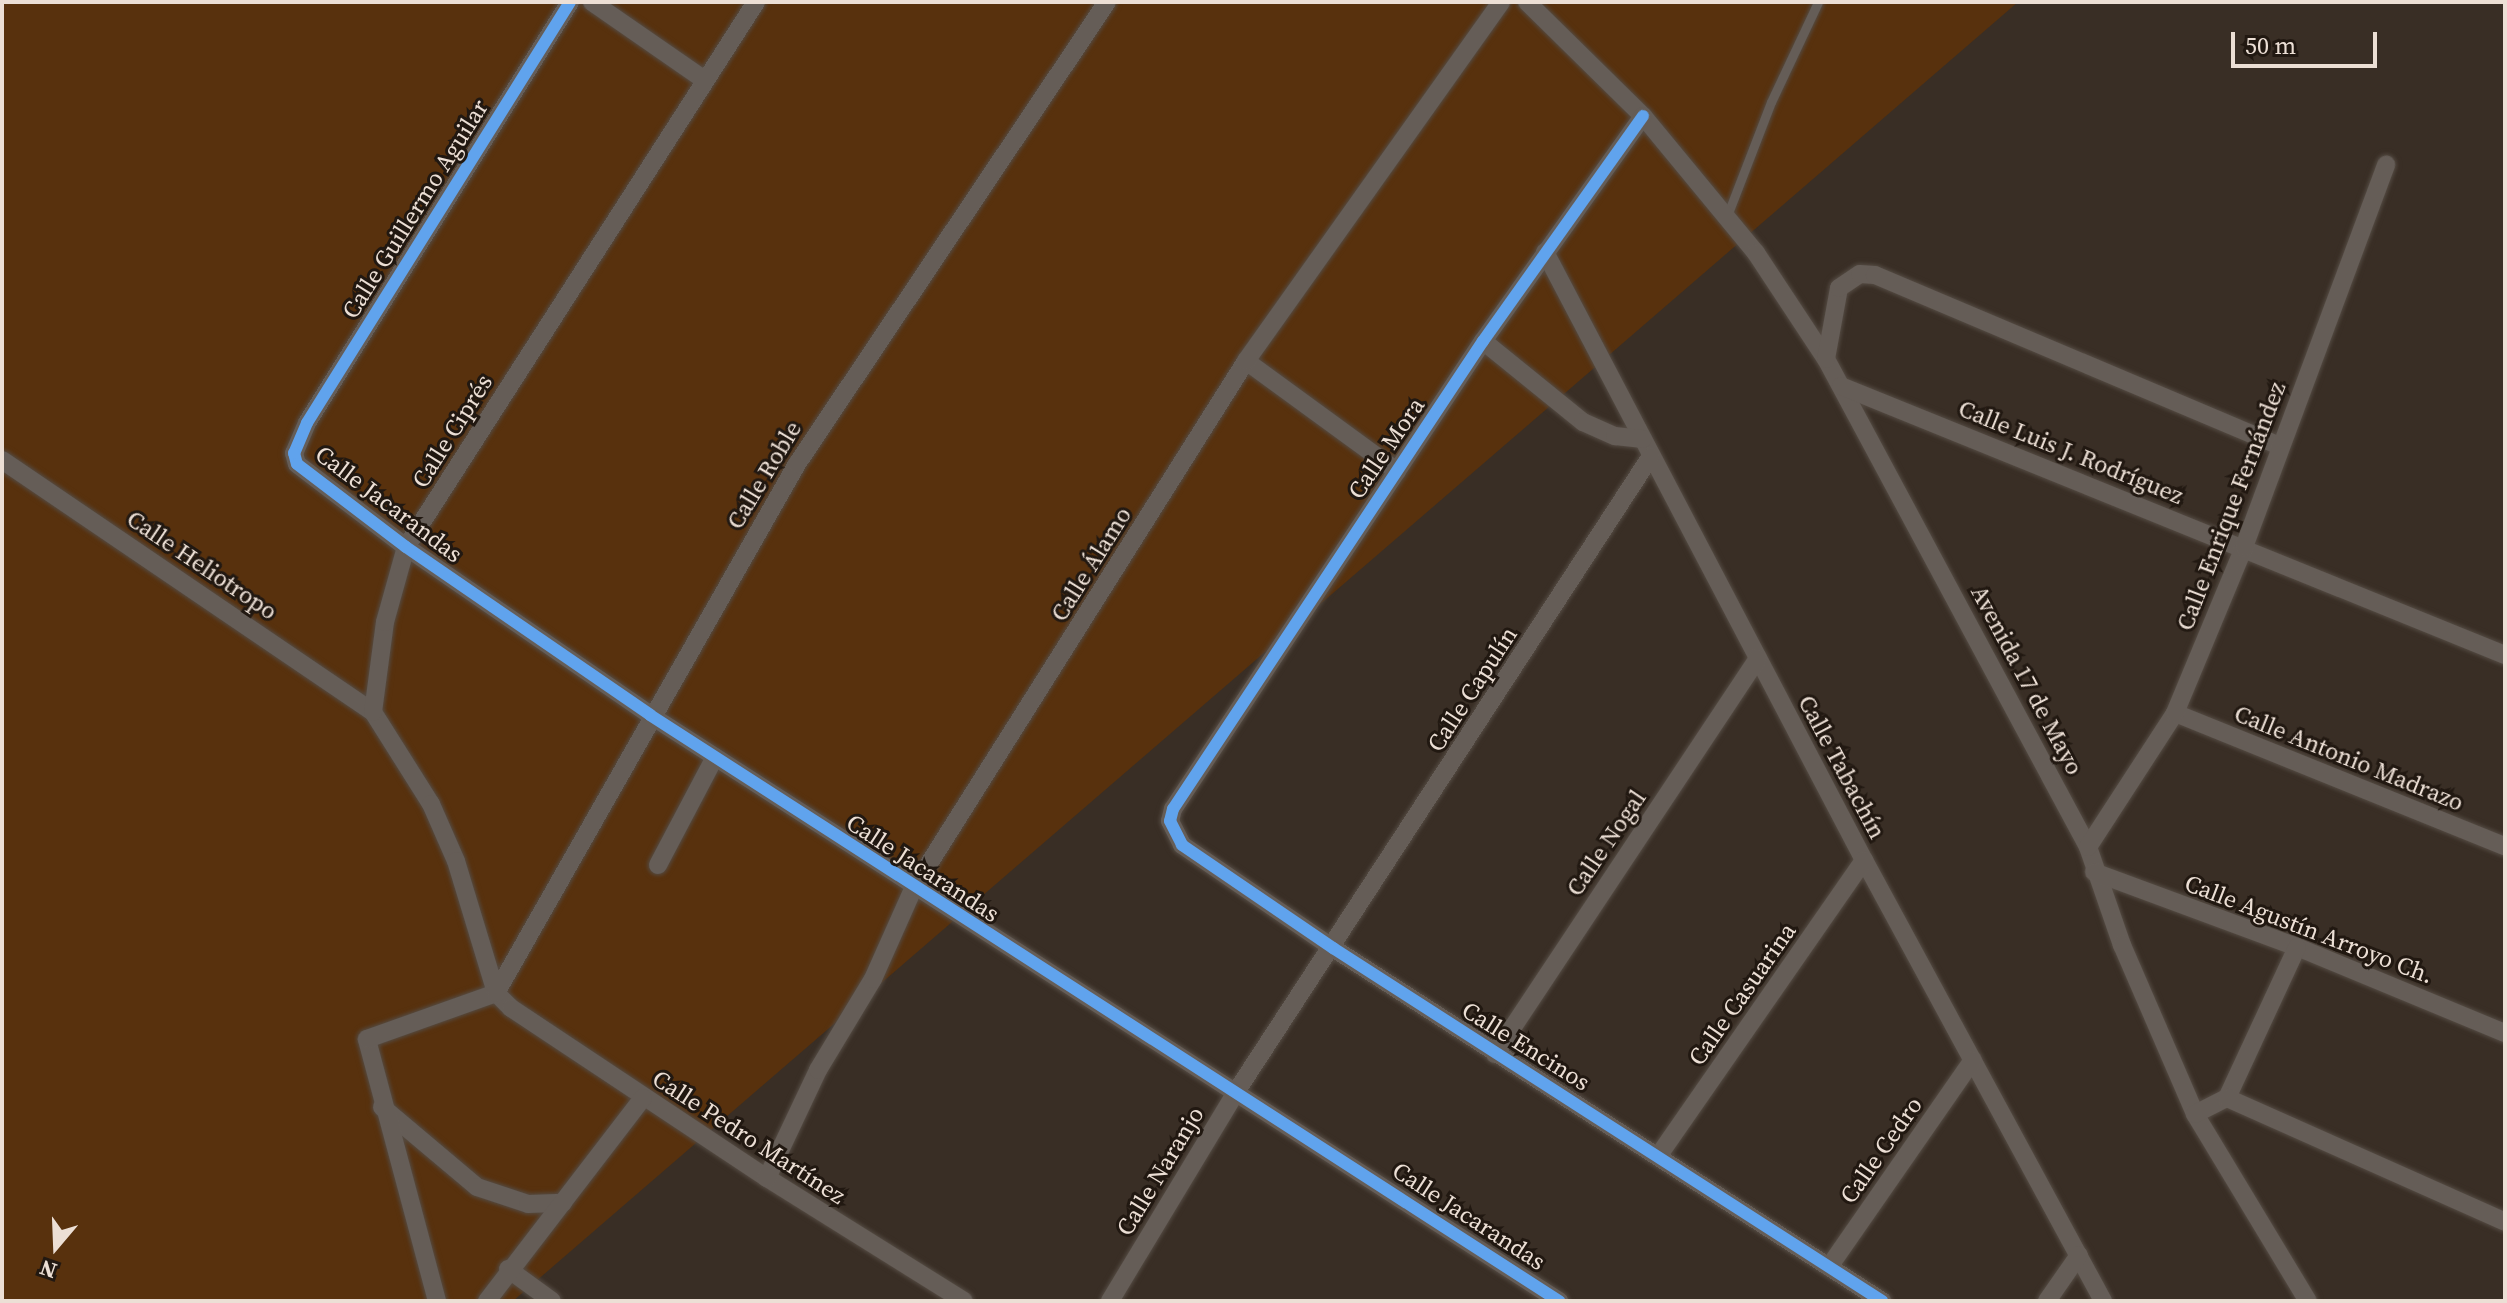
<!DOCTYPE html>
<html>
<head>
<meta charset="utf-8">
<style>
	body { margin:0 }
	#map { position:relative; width:2507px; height:1303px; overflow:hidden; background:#392e25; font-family:"Source Serif 4",serif }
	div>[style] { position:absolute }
	.green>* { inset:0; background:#58310d }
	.roads { filter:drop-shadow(0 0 2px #544b43) drop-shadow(0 0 2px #544b43) }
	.service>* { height:9px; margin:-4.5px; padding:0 4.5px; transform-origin:4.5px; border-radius:4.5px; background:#655d57 }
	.minor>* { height:18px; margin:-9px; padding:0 9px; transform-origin:9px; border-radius:9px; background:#655d57 }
	.cycleway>* { height:12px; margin:-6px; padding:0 6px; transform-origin:6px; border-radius:6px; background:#60a3ed }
	span { translate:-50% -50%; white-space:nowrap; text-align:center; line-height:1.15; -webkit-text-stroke:6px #211811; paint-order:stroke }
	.street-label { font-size:24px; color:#ecdfd5 }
	.frame { position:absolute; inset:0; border:4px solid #ecdfd5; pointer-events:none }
	.north { position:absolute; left:16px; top:1207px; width:80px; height:80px; -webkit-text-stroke:6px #211811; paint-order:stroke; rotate:199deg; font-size:22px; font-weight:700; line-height:32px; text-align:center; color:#ecdfd5 }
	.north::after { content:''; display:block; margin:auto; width:28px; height:36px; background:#ecdfd5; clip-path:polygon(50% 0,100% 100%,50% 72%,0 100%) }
	.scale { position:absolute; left:2231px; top:32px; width:146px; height:36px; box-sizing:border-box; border:4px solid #ecdfd5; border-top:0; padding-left:10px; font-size:24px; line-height:28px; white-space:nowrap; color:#ecdfd5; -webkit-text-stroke:6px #211811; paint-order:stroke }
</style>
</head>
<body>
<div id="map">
	<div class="green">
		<i style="clip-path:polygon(2px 2px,2018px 2px,513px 1301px,2px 1301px)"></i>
	</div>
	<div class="roads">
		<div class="service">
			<i style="left:1727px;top:216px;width:122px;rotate:-68.9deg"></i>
			<i style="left:1771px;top:102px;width:110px;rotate:-64.8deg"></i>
		</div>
		<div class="minor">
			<i style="left:570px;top:2px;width:496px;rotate:122deg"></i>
			<i style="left:307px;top:423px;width:33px;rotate:113deg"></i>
			<i style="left:294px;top:453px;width:11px;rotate:75deg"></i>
			<i style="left:297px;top:464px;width:137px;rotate:37.3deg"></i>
			<i style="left:406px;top:547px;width:296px;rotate:34.5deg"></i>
			<i style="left:650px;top:715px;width:1082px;rotate:32.81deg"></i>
			<i style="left:592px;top:2px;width:135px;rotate:34.7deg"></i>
			<i style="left:1527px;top:2px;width:163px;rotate:44.5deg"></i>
			<i style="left:1643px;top:116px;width:178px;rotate:50.5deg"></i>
			<i style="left:1756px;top:253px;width:127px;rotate:56.6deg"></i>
			<i style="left:1826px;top:359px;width:554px;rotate:61.77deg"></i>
			<i style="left:2088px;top:847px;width:104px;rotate:70.9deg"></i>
			<i style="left:2122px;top:945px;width:184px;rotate:66.6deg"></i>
			<i style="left:2195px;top:1114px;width:218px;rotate:58.9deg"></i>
			<i style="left:1643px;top:116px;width:276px;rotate:125.4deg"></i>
			<i style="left:1483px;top:341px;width:561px;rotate:123.52deg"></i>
			<i style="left:1173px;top:809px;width:12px;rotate:104deg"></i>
			<i style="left:1170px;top:821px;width:27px;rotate:63deg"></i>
			<i style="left:1182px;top:845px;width:183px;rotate:34.3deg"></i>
			<i style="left:1333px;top:948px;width:653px;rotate:32.74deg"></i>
			<i style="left:1545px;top:252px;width:687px;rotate:62.32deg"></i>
			<i style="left:1864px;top:860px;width:502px;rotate:61.54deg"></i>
			<i style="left:1483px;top:341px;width:129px;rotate:39deg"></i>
			<i style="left:1583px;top:422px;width:35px;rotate:24deg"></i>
			<i style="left:1615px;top:436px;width:28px;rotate:6deg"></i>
			<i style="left:1826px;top:359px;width:72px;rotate:-79.6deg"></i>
			<i style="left:1839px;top:288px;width:25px;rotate:-34deg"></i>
			<i style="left:1860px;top:274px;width:15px;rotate:4deg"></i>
			<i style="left:1875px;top:275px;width:440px;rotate:22.9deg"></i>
			<i style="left:1246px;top:361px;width:187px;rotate:36.1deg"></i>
			<i style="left:1841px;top:386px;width:716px;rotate:22.05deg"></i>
			<i style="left:2px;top:460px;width:448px;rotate:34.2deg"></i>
			<i style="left:373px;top:712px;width:109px;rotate:57.8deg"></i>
			<i style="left:431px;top:804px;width:62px;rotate:66.3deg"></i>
			<i style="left:456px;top:861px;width:138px;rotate:73.1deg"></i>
			<i style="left:496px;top:993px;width:21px;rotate:45deg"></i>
			<i style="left:511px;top:1008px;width:307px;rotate:33.6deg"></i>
			<i style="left:767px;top:1178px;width:232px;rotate:32deg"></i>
			<i style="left:373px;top:712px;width:91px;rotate:-82.4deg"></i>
			<i style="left:385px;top:622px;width:78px;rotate:-74.4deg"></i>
			<i style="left:406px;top:547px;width:648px;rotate:-57.29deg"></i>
			<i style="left:2175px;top:713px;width:356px;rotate:22deg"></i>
			<i style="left:2088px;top:847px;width:160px;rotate:-57deg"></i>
			<i style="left:2175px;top:713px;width:180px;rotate:-67.4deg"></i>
			<i style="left:2244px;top:547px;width:408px;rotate:-69.6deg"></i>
			<i style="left:658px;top:865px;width:122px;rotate:-62.2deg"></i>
			<i style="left:2094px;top:872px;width:216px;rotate:20.3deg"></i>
			<i style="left:2297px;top:947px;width:225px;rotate:22.5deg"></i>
			<i style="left:1495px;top:1054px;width:475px;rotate:-56.4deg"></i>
			<i style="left:2227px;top:1098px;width:166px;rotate:-65.1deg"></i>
			<i style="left:382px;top:1107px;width:124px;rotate:40.1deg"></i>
			<i style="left:477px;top:1187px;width:54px;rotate:18.4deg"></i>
			<i style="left:528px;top:1204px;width:35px;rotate:-2deg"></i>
			<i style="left:2195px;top:1114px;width:36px;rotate:-27deg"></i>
			<i style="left:2227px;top:1098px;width:304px;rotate:24deg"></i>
			<i style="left:1659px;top:1155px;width:359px;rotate:-55.2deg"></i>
			<i style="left:767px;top:1178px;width:119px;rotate:-64.7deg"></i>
			<i style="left:818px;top:1070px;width:106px;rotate:-58.9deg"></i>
			<i style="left:873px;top:979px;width:98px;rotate:-66deg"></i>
			<i style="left:913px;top:889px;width:624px;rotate:-57.76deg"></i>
			<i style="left:1246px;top:361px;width:440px;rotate:-54.6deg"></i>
			<i style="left:1829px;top:1267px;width:252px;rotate:-55.2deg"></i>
			<i style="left:508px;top:1269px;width:54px;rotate:36deg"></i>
			<i style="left:437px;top:1301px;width:271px;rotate:-105deg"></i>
			<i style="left:367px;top:1039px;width:137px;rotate:-19.6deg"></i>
			<i style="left:496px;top:993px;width:609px;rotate:-60.36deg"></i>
			<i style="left:797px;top:464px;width:556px;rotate:-56.14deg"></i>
			<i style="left:487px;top:1301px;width:256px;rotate:-52.5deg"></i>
			<i style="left:1110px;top:1301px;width:244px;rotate:-58.9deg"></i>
			<i style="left:1236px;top:1092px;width:759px;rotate:-56.87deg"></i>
			<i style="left:2047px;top:1301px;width:56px;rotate:-55.2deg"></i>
		</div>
	</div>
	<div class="cycleway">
		<i style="left:570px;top:2px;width:496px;rotate:122deg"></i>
		<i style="left:307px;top:423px;width:33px;rotate:113deg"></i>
		<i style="left:294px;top:453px;width:11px;rotate:75deg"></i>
		<i style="left:297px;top:464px;width:137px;rotate:37.3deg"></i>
		<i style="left:406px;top:547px;width:296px;rotate:34.5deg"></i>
		<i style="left:650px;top:715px;width:1082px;rotate:32.81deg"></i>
		<i style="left:1643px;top:116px;width:276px;rotate:125.4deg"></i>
		<i style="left:1483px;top:341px;width:561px;rotate:123.52deg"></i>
		<i style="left:1173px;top:809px;width:12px;rotate:104deg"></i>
		<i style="left:1170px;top:821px;width:27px;rotate:63deg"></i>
		<i style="left:1182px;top:845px;width:183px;rotate:34.3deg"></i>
		<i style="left:1333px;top:948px;width:653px;rotate:32.74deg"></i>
	</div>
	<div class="street-label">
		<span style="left:415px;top:209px;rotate:-58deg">Calle Guillermo Aguilar</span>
		<span style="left:452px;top:431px;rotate:-58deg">Calle Ciprés</span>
		<span style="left:1386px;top:448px;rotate:-56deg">Calle Mora</span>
		<span style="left:2071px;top:452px;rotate:22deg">Calle Luis J. Rodríguez</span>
		<span style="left:764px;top:475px;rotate:-59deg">Calle Roble</span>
		<span style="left:389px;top:504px;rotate:37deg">Calle Jacarandas</span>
		<span style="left:2231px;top:506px;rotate:-69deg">Calle Enrique Fernández</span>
		<span style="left:1091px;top:564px;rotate:-58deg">Calle Álamo</span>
		<span style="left:202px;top:565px;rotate:34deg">Calle Heliotropo</span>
		<span style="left:2027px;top:680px;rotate:62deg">Avenida 17 de Mayo</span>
		<span style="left:1472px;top:689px;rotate:-57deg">Calle Capulín</span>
		<span style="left:2349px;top:758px;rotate:22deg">Calle Antonio Madrazo</span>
		<span style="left:1842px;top:767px;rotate:62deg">Calle Tabachín</span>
		<span style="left:1606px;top:843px;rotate:-56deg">Calle Nogal</span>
		<span style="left:923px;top:868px;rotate:33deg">Calle Jacarandas</span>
		<span style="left:2309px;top:929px;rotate:21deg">Calle Agustín Arroyo Ch.</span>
		<span style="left:1742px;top:994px;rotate:-55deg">Calle Casuarina</span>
		<span style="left:1526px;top:1046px;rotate:32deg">Calle Encinos</span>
		<span style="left:749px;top:1137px;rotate:33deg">Calle Pedro Martínez</span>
		<span style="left:1881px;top:1150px;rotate:-55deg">Calle Cedro</span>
		<span style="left:1160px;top:1171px;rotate:-59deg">Calle Naranjo</span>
		<span style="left:1469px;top:1216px;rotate:33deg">Calle Jacarandas</span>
	</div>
	<div class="frame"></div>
	<div class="north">N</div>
	<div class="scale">50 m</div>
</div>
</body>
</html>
